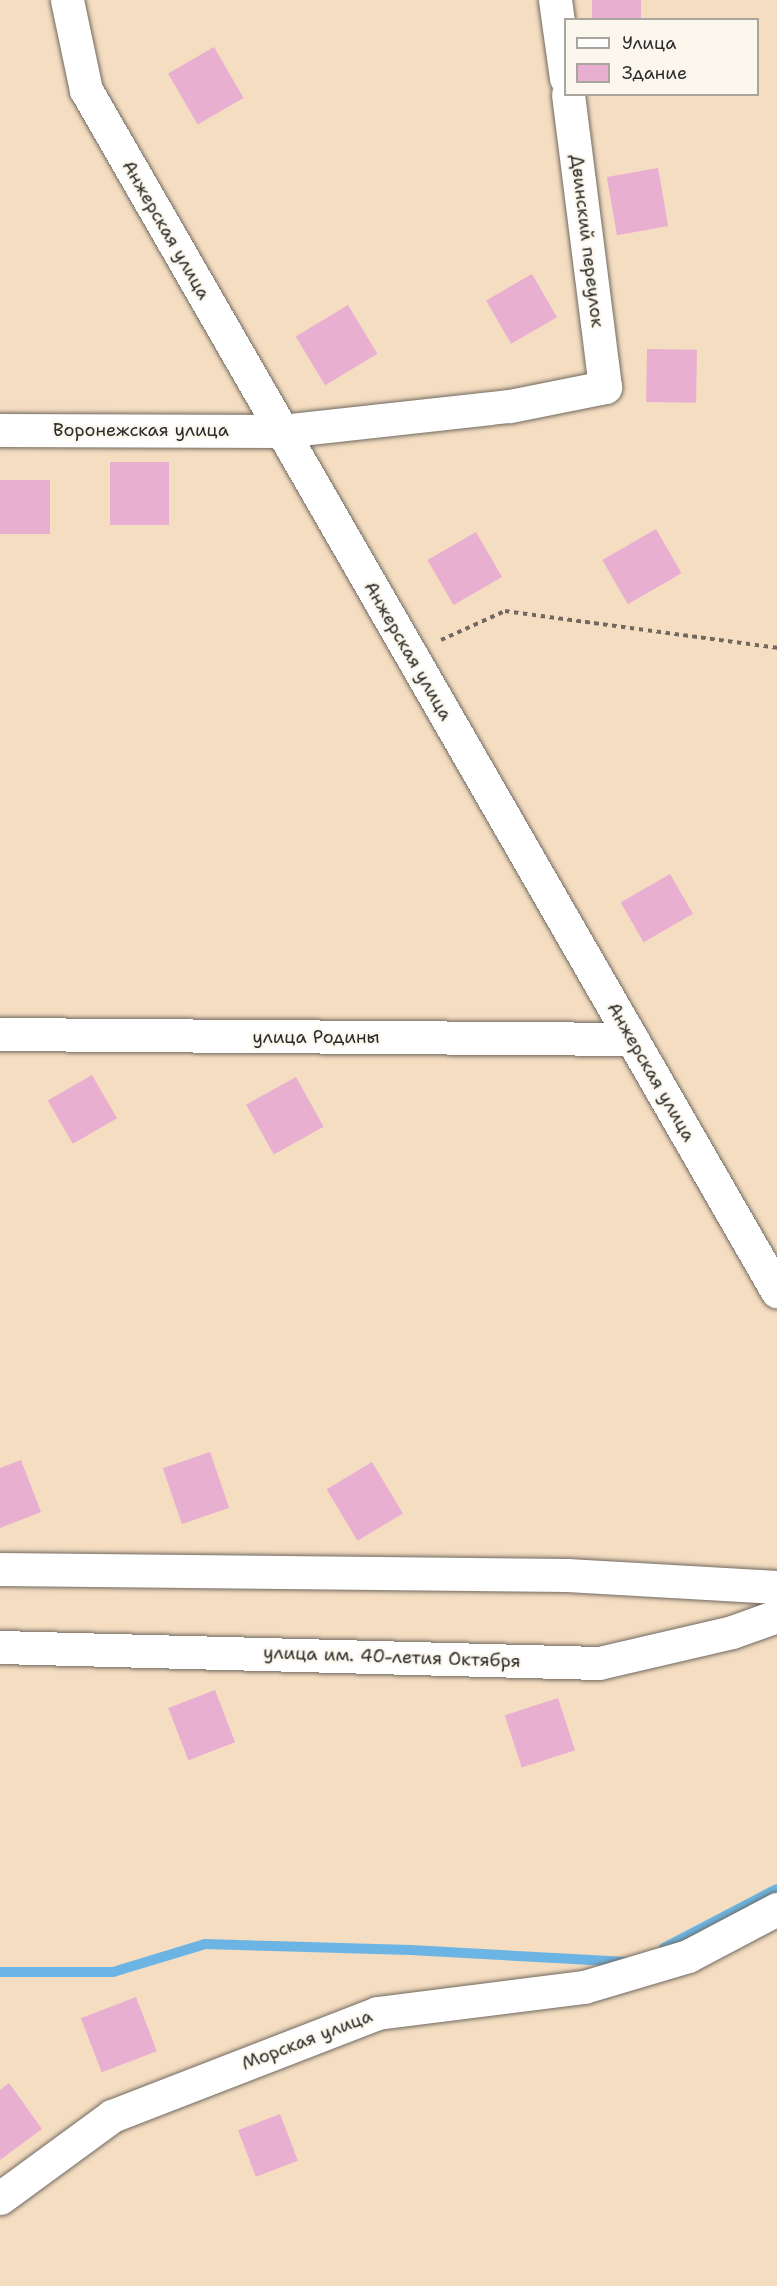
<!DOCTYPE html>
<html>
<head>
<meta charset="utf-8">
<style>
	body { margin:0 }
	#map { position:relative; width:777px; height:2286px; overflow:hidden; background:#f4ddc1; font-family:"Shantell Sans",sans-serif }
	div>[style] { position:absolute }
	.stream>* { height:10px; margin:-5px; padding:0 5px; transform-origin:5px; border-radius:5px; background:#6cb4e3 }
	.building>* { inset:0; background:#e9afd1; transform-origin:0 0 }
	.path>* { height:4px; margin-top:-2px; transform-origin:0; background:repeating-linear-gradient(90deg,#716960 0 4.5px,transparent 0 9px) }
	.roads { filter:drop-shadow(0 0 2px #716960) drop-shadow(0 0 2px #716960) }
	.minor>* { height:33px; margin:-16.5px; padding:0 16.5px; transform-origin:16.5px; border-radius:16.5px; background:#fff }
	span { translate:-50% -50%; white-space:nowrap; text-align:center; line-height:1.15; -webkit-text-stroke:4.5px #fbf7ec; paint-order:stroke }
	.street-label { font-size:18px; color:#2b2b2b }
	.legend { position:absolute; left:564px; top:18px; width:195px; height:78px; box-sizing:border-box; background:#fbf7ec; border:2px solid #a8a59f; margin:0; padding:8px 10px; list-style:none; font-size:18px; color:#2b2b2b }
	.legend li { display:flex; align-items:center; gap:12px; height:30px }
	.legend b { width:30px; border:2px solid #a8a59f }
</style>
</head>
<body>
<div id="map">
	<div class="stream">
		<i style="left:664px;top:1948px;width:127px;rotate:-27.6deg"></i>
		<i style="left:0;top:1972px;width:113px"></i>
		<i style="left:113px;top:1972px;width:96px;rotate:-16.9deg"></i>
		<i style="left:205px;top:1944px;width:206px;rotate:1.7deg"></i>
		<i style="left:411px;top:1950px;width:217px;rotate:3.2deg"></i>
	</div>
	<div class="building">
		<i style="left:592px;top:0;width:49px;height:20px"></i>
		<i style="left:214px;top:47px;width:59px;height:53px;rotate:60deg"></i>
		<i style="left:658px;top:168px;width:59px;height:52px;rotate:80deg"></i>
		<i style="left:532px;top:274px;width:50px;height:53px;rotate:60deg"></i>
		<i style="left:348px;top:305px;width:57px;height:61px;rotate:59deg"></i>
		<i style="left:647px;top:349px;width:50px;height:53px;rotate:1deg"></i>
		<i style="left:110px;top:462px;width:59px;height:63px"></i>
		<i style="left:0;top:480px;width:50px;height:54px"></i>
		<i style="left:656px;top:529px;width:51px;height:62px;rotate:60deg"></i>
		<i style="left:476px;top:532px;width:52px;height:56px;rotate:60deg"></i>
		<i style="left:670px;top:874px;width:46px;height:57px;rotate:60deg"></i>
		<i style="left:92px;top:1075px;width:50px;height:51px;rotate:60deg"></i>
		<i style="left:296px;top:1077px;width:57px;height:57px;rotate:61deg"></i>
		<i style="left:210px;top:1452px;width:59px;height:50px;rotate:71deg"></i>
		<i style="clip-path:polygon(21px 1460px,41px 1512px,0 1528px,0 1468px)"></i>
		<i style="left:372px;top:1462px;width:60px;height:53px;rotate:59deg"></i>
		<i style="left:215px;top:1690px;width:56px;height:50px;rotate:69deg"></i>
		<i style="left:558px;top:1698px;width:55px;height:56px;rotate:72deg"></i>
		<i style="left:136px;top:1997px;width:58px;height:59px;rotate:69deg"></i>
		<i style="clip-path:polygon(9px 2083px,42px 2129px,0 2160px,0 2090px)"></i>
		<i style="left:280px;top:2114px;width:50px;height:45px;rotate:69deg"></i>
	</div>
	<div class="path">
		<i style="left:441px;top:640px;width:70px;rotate:-24.4deg"></i>
		<i style="left:505px;top:611px;width:275px;rotate:7.7deg"></i>
	</div>
	<div class="roads">
		<div class="minor">
			<i style="left:67px;top:0;width:92px;rotate:78.1deg"></i>
			<i style="left:86px;top:90px;width:1386px;rotate:60.09deg"></i>
			<i style="left:555px;top:0;width:79px;rotate:82deg"></i>
			<i style="left:0;top:430px;width:282px;rotate:0.2deg"></i>
			<i style="left:282px;top:431px;width:229px;rotate:-6.3deg"></i>
			<i style="left:510px;top:406px;width:97px;rotate:-11.3deg"></i>
			<i style="left:605px;top:387px;width:295px;rotate:-97.2deg"></i>
			<i style="left:0;top:1034px;width:632px;rotate:0.45deg"></i>
			<i style="left:0;top:1569px;width:567px;rotate:0.61deg"></i>
			<i style="left:567px;top:1575px;width:210px;rotate:3.3deg"></i>
			<i style="left:0;top:1647px;width:599px;rotate:1.53deg"></i>
			<i style="left:599px;top:1663px;width:137px;rotate:-13.1deg"></i>
			<i style="left:732px;top:1632px;width:48px;rotate:-19.6deg"></i>
			<i style="left:0;top:2198px;width:139px;rotate:-36.2deg"></i>
			<i style="left:112px;top:2116px;width:284px;rotate:-21.2deg"></i>
			<i style="left:377px;top:2013px;width:209px;rotate:-7.2deg"></i>
			<i style="left:584px;top:1987px;width:109px;rotate:-16.6deg"></i>
			<i style="left:688px;top:1956px;width:101px;rotate:-27.8deg"></i>
		</div>
	</div>
	<div class="street-label">
		<span style="left:166px;top:230px;rotate:60deg">Анжерская улица</span>
		<span style="left:587px;top:241px;rotate:83deg">Двинский переулок</span>
		<span style="left:141px;top:430px">Воронежская улица</span>
		<span style="left:408px;top:651px;rotate:60deg">Анжерская улица</span>
		<span style="left:316px;top:1037px">улица Родины</span>
		<span style="left:651px;top:1072px;rotate:60deg">Анжерская улица</span>
		<span style="left:392px;top:1657px;rotate:2deg">улица им. 40-летия Октября</span>
		<span style="left:307px;top:2040px;rotate:-21deg">Морская улица</span>
	</div>
	<ul class="legend">
	<li><b style="height:8px;background:#fff"></b>Улица</li>
	<li><b style="height:16px;background:#e9afd1"></b>Здание</li>
	</ul>
</div>
</body>
</html>
